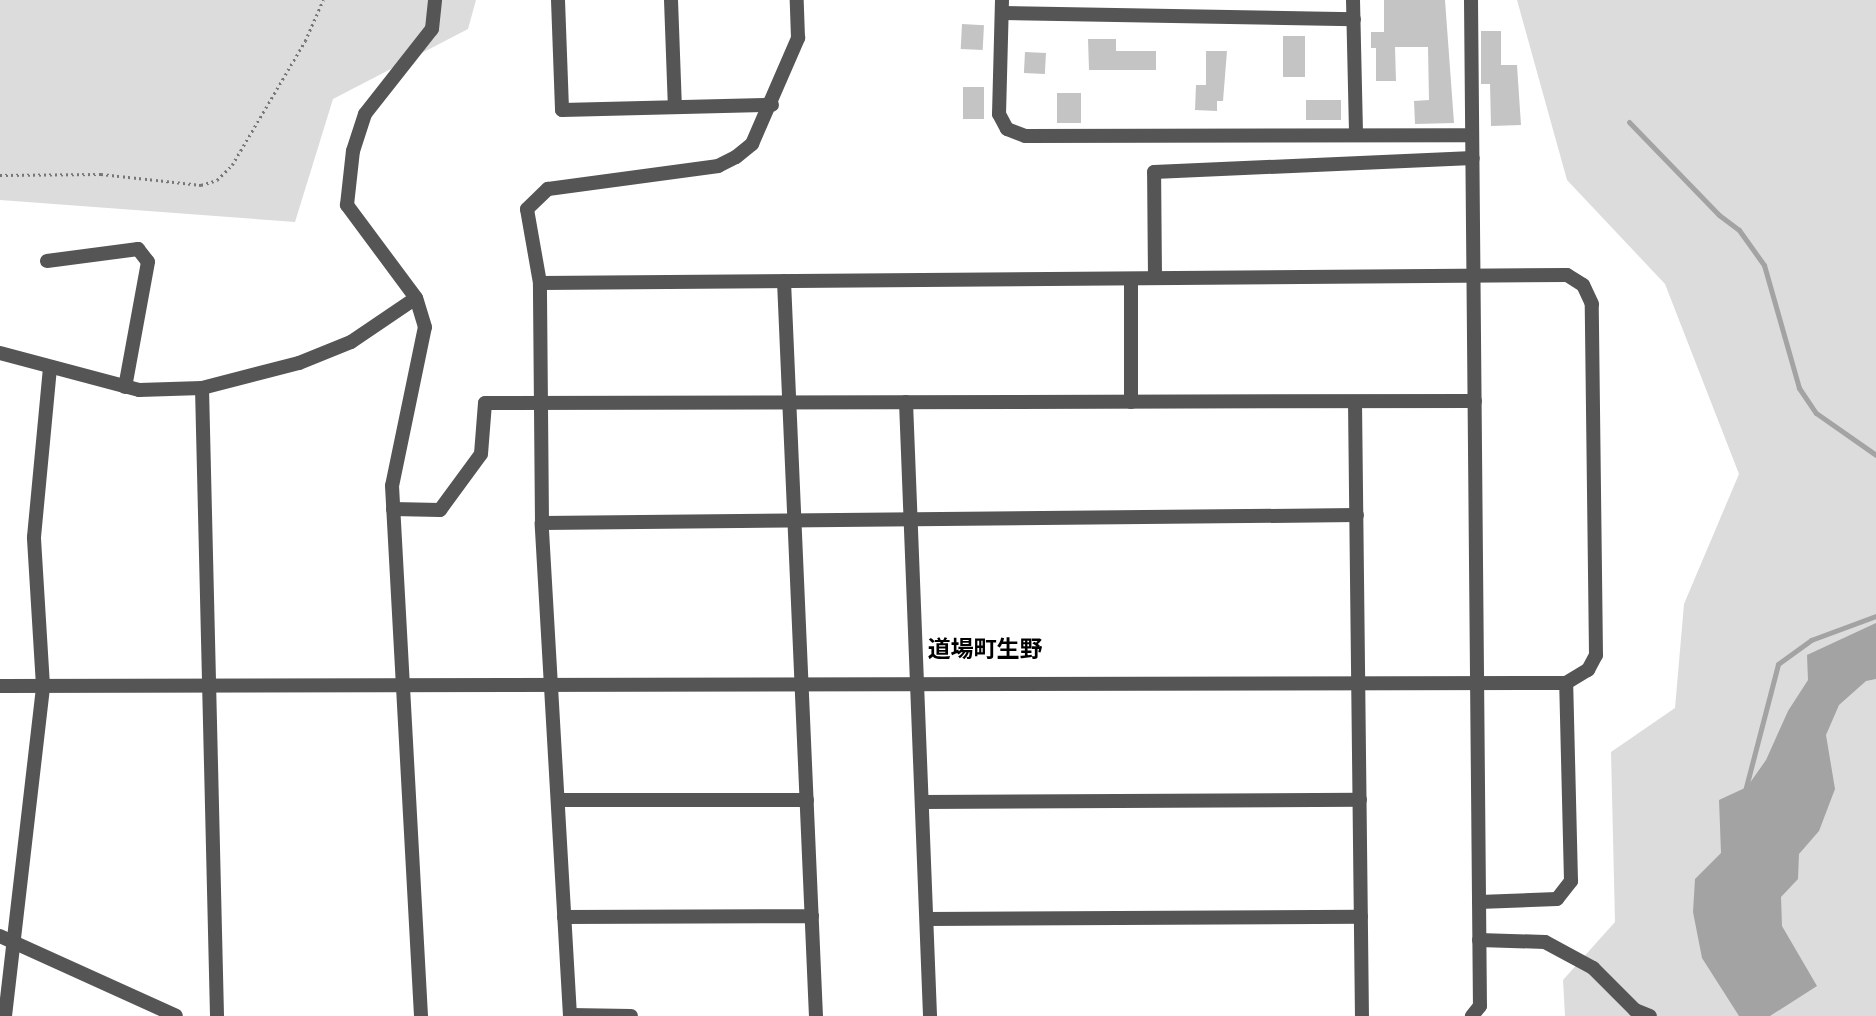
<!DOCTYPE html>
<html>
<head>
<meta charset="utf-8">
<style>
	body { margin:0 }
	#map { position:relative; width:1876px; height:1016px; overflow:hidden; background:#fff; font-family:Mulish,"Noto Sans JP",sans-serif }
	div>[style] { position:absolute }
	.green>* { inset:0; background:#dcdcdc }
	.water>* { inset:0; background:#a3a3a3 }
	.stream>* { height:5px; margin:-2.5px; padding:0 2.5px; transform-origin:2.5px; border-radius:2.5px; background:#a3a3a3 }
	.building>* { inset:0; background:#c4c4c4; transform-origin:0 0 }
	.path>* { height:2.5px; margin-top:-1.25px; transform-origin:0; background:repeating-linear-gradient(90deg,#777 0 2px,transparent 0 5.5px) }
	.street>* { height:14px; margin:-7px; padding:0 7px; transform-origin:7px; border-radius:7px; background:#555 }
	span { translate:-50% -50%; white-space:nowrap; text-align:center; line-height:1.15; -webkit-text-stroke:5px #fff; paint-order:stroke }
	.quarter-label { font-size:23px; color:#000; font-weight:700 }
</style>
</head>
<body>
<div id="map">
	<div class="green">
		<i style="clip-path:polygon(0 0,476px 0,468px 29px,333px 99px,295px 222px,0 200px)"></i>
		<i style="clip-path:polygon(1517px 0,1876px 0,1876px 1016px,1565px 1016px,1563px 980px,1615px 922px,1611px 752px,1675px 708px,1684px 604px,1739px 474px,1665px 284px,1567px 180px)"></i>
	</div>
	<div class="water">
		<i style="clip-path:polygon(1876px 623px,1876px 679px,1866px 681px,1839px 705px,1826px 735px,1835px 789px,1819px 831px,1799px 854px,1798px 879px,1781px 897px,1782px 926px,1817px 986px,1770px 1016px,1739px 1016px,1702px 958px,1693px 912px,1695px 879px,1721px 853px,1719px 800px,1747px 787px,1766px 760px,1788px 711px,1808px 680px,1807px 655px)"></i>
	</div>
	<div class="stream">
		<i style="left:1629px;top:122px;width:129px;rotate:45.9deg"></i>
		<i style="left:1719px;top:215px;width:25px;rotate:37deg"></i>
		<i style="left:1739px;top:230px;width:43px;rotate:54.5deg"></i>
		<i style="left:1764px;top:265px;width:128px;rotate:74.1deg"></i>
		<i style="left:1799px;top:388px;width:30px;rotate:56deg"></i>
		<i style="left:1816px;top:413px;width:73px;rotate:35deg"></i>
		<i style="left:1745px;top:791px;width:131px;rotate:-75.4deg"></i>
		<i style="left:1778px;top:664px;width:41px;rotate:-36deg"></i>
		<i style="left:1811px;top:640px;width:69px;rotate:-20.3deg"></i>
	</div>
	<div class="building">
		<i style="clip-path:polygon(1384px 0,1445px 0,1454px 123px,1415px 124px,1414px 101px,1429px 100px,1428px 47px,1395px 47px,1396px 81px,1376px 81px,1376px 48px,1371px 48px,1371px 32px,1384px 32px)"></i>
		<i style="left:962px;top:24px;width:22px;height:25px;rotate:3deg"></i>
		<i style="clip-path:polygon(1481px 31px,1501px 31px,1501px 65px,1517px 65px,1521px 125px,1491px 126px,1490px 84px,1481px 84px)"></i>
		<i style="left:1283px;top:36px;width:22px;height:41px"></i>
		<i style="clip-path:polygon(1088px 39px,1116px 39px,1116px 51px,1156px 51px,1156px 70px,1089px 70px)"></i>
		<i style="clip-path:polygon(1206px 51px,1227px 51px,1223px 101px,1217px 101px,1217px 111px,1195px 110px,1196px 85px,1206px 85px)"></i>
		<i style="left:1025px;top:52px;width:21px;height:21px;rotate:3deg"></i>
		<i style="left:963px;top:87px;width:21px;height:32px"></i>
		<i style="left:1057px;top:93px;width:24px;height:30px"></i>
		<i style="left:1341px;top:100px;width:20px;height:35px;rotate:90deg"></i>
	</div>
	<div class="path">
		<i style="left:0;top:175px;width:101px;rotate:-0.6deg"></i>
		<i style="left:101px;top:174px;width:101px;rotate:6.3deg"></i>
		<i style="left:201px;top:185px;width:17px;rotate:-17deg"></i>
		<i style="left:217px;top:180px;width:21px;rotate:-45deg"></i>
		<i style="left:232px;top:165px;width:144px;rotate:-59.5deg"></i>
		<i style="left:305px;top:41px;width:45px;rotate:-66.3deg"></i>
	</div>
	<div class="street">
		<i style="left:558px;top:0;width:110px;rotate:87.9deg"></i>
		<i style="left:562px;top:110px;width:210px;rotate:-1.4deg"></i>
		<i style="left:671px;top:0;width:107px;rotate:87.9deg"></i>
		<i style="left:1002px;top:0;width:114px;rotate:91.5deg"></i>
		<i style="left:999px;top:114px;width:17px;rotate:62deg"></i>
		<i style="left:1007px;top:129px;width:19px;rotate:21deg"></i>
		<i style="left:1025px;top:136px;width:447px;rotate:-0.1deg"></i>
		<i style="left:1353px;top:0;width:135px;rotate:88.7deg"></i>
		<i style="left:1471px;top:0;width:1006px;rotate:89.49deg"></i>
		<i style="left:1480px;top:1006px;width:13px;rotate:129deg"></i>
		<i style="left:1002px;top:13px;width:352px;rotate:1deg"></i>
		<i style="left:47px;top:261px;width:92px;rotate:-7.5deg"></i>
		<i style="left:138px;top:249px;width:16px;rotate:52deg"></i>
		<i style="left:148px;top:262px;width:127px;rotate:100.4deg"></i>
		<i style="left:1155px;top:278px;width:106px;rotate:-90.5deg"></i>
		<i style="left:1154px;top:172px;width:319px;rotate:-2.5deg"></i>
		<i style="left:784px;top:281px;width:736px;rotate:87.51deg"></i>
		<i style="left:0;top:353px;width:144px;rotate:14.9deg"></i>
		<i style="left:139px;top:390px;width:63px;rotate:-1.8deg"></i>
		<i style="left:202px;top:388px;width:100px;rotate:-14.5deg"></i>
		<i style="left:299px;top:363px;width:56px;rotate:-22deg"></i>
		<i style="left:351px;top:342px;width:78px;rotate:-34.1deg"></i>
		<i style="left:202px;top:388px;width:628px;rotate:88.63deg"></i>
		<i style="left:906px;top:402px;width:614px;rotate:87.76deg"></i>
		<i style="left:1131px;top:402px;width:123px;rotate:-90deg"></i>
		<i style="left:1355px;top:402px;width:614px;rotate:89.35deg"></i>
		<i style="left:393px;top:509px;width:47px;rotate:1.2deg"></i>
		<i style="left:440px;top:510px;width:69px;rotate:-53.8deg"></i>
		<i style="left:481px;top:454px;width:51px;rotate:-85.5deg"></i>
		<i style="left:485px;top:403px;width:990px;rotate:-0.12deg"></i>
		<i style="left:542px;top:523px;width:815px;rotate:-0.56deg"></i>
		<i style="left:0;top:686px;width:1566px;rotate:-0.11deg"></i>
		<i style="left:1566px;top:683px;width:26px;rotate:-31deg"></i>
		<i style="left:1588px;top:670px;width:17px;rotate:-62deg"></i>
		<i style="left:1596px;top:655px;width:351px;rotate:-90.7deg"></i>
		<i style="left:1592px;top:304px;width:21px;rotate:-115deg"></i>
		<i style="left:1583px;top:285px;width:19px;rotate:-148deg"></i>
		<i style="left:1567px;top:275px;width:1027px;rotate:179.55deg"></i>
		<i style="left:558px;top:800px;width:249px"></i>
		<i style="left:922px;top:802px;width:438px;rotate:-0.3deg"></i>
		<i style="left:1479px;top:902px;width:78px;rotate:-2.2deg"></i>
		<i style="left:1557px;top:899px;width:23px;rotate:-52deg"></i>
		<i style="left:1571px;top:881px;width:198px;rotate:-91.4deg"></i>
		<i style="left:564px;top:917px;width:248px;rotate:-0.2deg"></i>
		<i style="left:927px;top:919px;width:434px;rotate:-0.3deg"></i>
		<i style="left:0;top:936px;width:193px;rotate:24.4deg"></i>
		<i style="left:1479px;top:940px;width:66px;rotate:1.7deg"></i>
		<i style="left:1545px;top:942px;width:55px;rotate:28.4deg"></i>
		<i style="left:1593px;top:968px;width:59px;rotate:45deg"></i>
		<i style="left:1635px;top:1010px;width:16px;rotate:22deg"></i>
		<i style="left:570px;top:1015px;width:61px;rotate:0.9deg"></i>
		<i style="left:5px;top:1016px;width:332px;rotate:-83.4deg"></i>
		<i style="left:43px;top:686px;width:149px;rotate:-93.5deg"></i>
		<i style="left:34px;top:537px;width:169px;rotate:-84.6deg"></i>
		<i style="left:421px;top:1016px;width:531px;rotate:-93.13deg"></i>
		<i style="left:392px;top:486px;width:162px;rotate:-78.3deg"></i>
		<i style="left:425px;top:327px;width:30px;rotate:-107deg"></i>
		<i style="left:416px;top:298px;width:116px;rotate:-126.6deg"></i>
		<i style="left:347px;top:205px;width:54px;rotate:-83.7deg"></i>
		<i style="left:353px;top:151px;width:39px;rotate:-72deg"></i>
		<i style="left:365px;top:114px;width:108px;rotate:-51.8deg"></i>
		<i style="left:432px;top:29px;width:29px;rotate:-84deg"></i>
		<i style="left:570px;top:1016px;width:494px;rotate:-93.3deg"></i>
		<i style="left:542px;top:523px;width:240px;rotate:-90.5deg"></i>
		<i style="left:540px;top:283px;width:75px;rotate:-100deg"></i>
		<i style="left:527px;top:209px;width:29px;rotate:-44deg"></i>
		<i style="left:548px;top:189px;width:172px;rotate:-7.7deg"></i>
		<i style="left:718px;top:166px;width:20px;rotate:-27deg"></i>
		<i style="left:736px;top:157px;width:21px;rotate:-39deg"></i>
		<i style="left:752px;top:144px;width:116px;rotate:-66.5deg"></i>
		<i style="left:798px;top:38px;width:38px;rotate:-92deg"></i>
	</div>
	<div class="quarter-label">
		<span style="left:985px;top:649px">道場町生野</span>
	</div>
</div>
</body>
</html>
